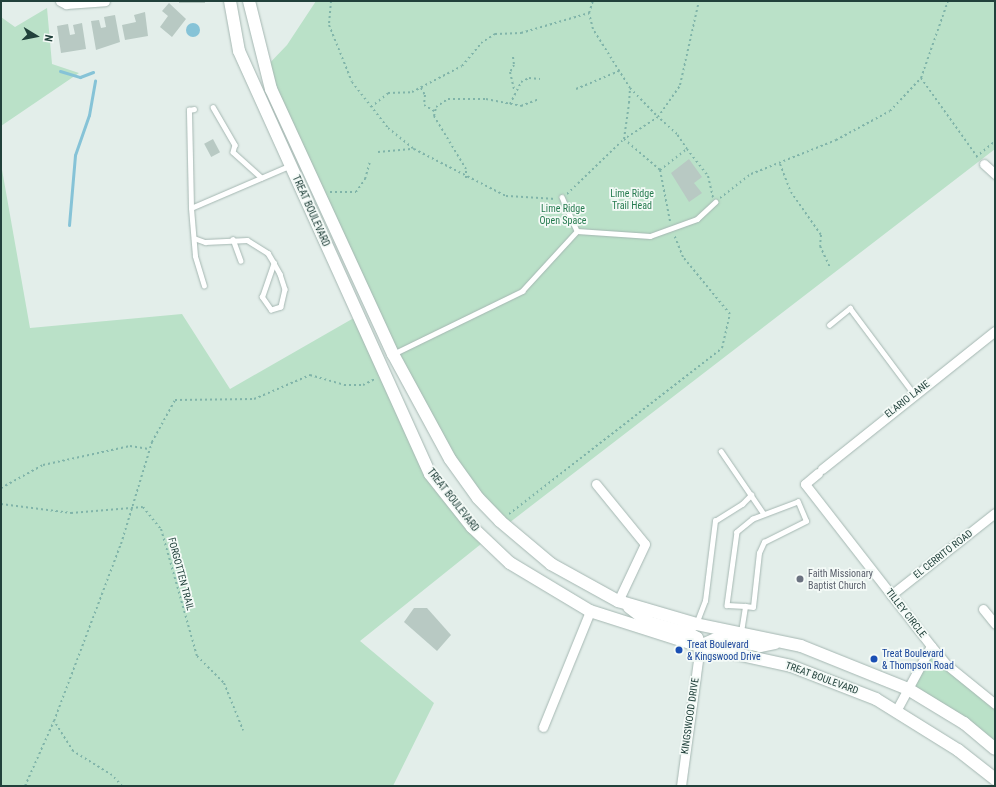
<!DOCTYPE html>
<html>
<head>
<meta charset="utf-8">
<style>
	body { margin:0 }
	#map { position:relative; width:996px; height:787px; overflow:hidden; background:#e3eeea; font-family:"Roboto Condensed",sans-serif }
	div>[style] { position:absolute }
	.green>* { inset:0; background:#bae1c8 }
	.water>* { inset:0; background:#86c3d7 }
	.round { border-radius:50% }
	.stream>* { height:3px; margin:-1.5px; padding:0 1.5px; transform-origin:1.5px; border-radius:1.5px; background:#86c3d7 }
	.building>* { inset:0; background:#b8c9c3; transform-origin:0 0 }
	.path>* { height:2px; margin-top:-1px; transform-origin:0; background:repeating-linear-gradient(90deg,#80b4a9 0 2px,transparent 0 5px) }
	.roads { filter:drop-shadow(0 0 1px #a5b7b2) drop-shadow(0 0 1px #a5b7b2) }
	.service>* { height:4.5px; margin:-2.25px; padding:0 2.25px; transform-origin:2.25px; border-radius:2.25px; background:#fff }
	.minor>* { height:9px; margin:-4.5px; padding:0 4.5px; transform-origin:4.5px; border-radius:4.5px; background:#fff }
	.secondary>* { height:12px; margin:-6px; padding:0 6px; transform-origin:6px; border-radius:6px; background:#fff }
	.dots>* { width:11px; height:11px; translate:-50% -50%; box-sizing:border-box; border:2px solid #f4faf7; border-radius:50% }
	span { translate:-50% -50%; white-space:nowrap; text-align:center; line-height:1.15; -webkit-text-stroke:3.5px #f4faf7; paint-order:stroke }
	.park-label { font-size:10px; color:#277c50 }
	.street-label { font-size:10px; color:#21413b }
	.worship-label { font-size:10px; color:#5b616d }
	.left { translate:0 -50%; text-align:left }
	.transit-label { font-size:10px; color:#164399 }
	.frame { position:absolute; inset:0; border:2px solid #21413b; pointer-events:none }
	.north { position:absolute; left:16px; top:16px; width:40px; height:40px; -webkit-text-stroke:3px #f4faf7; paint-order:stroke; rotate:100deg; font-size:11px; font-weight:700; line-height:16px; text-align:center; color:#21413b }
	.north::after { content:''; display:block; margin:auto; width:14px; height:18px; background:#21413b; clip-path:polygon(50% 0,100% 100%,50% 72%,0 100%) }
</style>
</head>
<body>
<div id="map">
	<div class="green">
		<i style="clip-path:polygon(316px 1px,995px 1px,995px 149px,505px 526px,478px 498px,393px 354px,265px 68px,287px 45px)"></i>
		<i style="clip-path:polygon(47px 8px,52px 64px,79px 73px,1px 126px,1px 17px,15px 27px)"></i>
		<i style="clip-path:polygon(1px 164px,30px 328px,182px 314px,230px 389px,359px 315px,430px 474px,486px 540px,360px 641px,434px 703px,393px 786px,1px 786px)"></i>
		<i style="clip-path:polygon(931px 646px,995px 704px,995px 749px,908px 689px)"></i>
	</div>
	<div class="water">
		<i class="round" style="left:186px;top:23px;width:14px;height:14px"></i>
	</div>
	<div class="stream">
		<i style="left:60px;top:71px;width:21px;rotate:17deg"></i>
		<i style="left:80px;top:77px;width:14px;rotate:-21deg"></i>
		<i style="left:69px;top:225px;width:70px;rotate:-85.1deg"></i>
		<i style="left:75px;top:155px;width:42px;rotate:-70.7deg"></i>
		<i style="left:89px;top:115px;width:35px;rotate:-80deg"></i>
	</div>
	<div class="building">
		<i style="left:179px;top:1px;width:26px;height:2px"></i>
		<i style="clip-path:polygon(169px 3px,186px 19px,172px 37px,160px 27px,168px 16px,162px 11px)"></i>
		<i style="clip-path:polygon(145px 12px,148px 36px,125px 40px,122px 25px,136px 22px,134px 15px)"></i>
		<i style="clip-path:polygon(115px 15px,120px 42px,96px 50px,91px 21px,99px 20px,101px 28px,106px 27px,104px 17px)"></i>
		<i style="clip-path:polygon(82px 23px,86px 49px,61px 53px,57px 26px,68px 24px,70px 35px,75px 34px,73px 25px)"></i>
		<i style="left:213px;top:139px;width:15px;height:10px;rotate:62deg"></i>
		<i style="clip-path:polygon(689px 159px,702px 177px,694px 183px,702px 193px,689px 202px,671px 173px)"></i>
		<i style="clip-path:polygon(414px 608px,427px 608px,451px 635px,437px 651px,404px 622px)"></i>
	</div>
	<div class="path">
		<i style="left:331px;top:1px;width:24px;rotate:95deg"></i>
		<i style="left:329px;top:25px;width:61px;rotate:68deg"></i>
		<i style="left:352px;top:82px;width:58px;rotate:52deg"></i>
		<i style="left:388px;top:128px;width:32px;rotate:39deg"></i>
		<i style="left:513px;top:57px;width:8px;rotate:83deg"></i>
		<i style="left:514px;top:65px;width:8px;rotate:120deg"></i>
		<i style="left:510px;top:72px;width:18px;rotate:77deg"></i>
		<i style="left:921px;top:78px;width:98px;rotate:54.5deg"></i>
		<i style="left:421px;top:88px;width:8px;rotate:60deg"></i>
		<i style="left:425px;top:95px;width:10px;rotate:96deg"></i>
		<i style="left:424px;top:105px;width:12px;rotate:31deg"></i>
		<i style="left:630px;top:88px;width:40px;rotate:46deg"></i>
		<i style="left:658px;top:117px;width:40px;rotate:147.1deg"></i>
		<i style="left:624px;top:139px;width:48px;rotate:40.7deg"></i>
		<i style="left:576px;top:89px;width:47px;rotate:-22.7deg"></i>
		<i style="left:510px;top:104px;width:25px;rotate:-63deg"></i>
		<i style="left:521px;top:82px;width:9px;rotate:-27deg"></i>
		<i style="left:529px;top:78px;width:11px;rotate:5deg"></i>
		<i style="left:371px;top:107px;width:22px;rotate:-39deg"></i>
		<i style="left:388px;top:93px;width:24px;rotate:-2deg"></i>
		<i style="left:412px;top:92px;width:56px;rotate:-27.5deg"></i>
		<i style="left:462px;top:66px;width:30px;rotate:-50deg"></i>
		<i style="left:481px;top:43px;width:17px;rotate:-33deg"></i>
		<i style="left:495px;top:34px;width:26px;rotate:-2deg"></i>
		<i style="left:521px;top:33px;width:71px;rotate:-16.4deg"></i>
		<i style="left:687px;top:149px;width:18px;rotate:-124deg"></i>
		<i style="left:677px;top:134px;width:25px;rotate:-138deg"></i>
		<i style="left:658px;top:117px;width:39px;rotate:-55deg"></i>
		<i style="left:680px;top:85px;width:86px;rotate:-77.3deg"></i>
		<i style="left:378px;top:152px;width:36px;rotate:-5deg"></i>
		<i style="left:414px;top:149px;width:103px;rotate:27.1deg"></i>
		<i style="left:506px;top:196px;width:50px;rotate:3.4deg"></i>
		<i style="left:976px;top:157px;width:25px;rotate:-40deg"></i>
		<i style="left:780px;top:164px;width:30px;rotate:69deg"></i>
		<i style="left:791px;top:192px;width:52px;rotate:55.1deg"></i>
		<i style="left:821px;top:235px;width:11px;rotate:95deg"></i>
		<i style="left:820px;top:246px;width:23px;rotate:65deg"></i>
		<i style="left:466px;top:178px;width:9px;rotate:-90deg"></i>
		<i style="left:466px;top:169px;width:62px;rotate:-121.1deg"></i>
		<i style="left:434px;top:116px;width:9px;rotate:-77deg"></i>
		<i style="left:436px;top:107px;width:14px;rotate:-34deg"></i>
		<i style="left:448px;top:99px;width:38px"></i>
		<i style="left:486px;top:99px;width:36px;rotate:11deg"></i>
		<i style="left:521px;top:106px;width:19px;rotate:-21deg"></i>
		<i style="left:330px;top:192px;width:26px"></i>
		<i style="left:356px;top:192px;width:16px;rotate:-55deg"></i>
		<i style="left:365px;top:179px;width:19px;rotate:-74deg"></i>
		<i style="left:567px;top:194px;width:79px;rotate:-44deg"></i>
		<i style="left:624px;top:139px;width:36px;rotate:-82deg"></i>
		<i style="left:629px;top:103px;width:15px;rotate:-86deg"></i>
		<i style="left:630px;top:88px;width:70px;rotate:-122.1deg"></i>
		<i style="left:593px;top:29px;width:16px;rotate:-104deg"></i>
		<i style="left:589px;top:13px;width:13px;rotate:-72deg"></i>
		<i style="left:720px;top:198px;width:39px;rotate:-38deg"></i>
		<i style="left:751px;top:174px;width:92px;rotate:-21.8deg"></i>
		<i style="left:836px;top:140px;width:61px;rotate:-28.2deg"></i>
		<i style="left:890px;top:111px;width:45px;rotate:-46.8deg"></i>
		<i style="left:921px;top:78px;width:82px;rotate:-70.7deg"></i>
		<i style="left:670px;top:221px;width:52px;rotate:-101.1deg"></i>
		<i style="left:660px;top:170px;width:34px;rotate:-38deg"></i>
		<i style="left:687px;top:149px;width:34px;rotate:52deg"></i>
		<i style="left:708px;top:176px;width:22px;rotate:77deg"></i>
		<i style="left:1px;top:488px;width:48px;rotate:-28.7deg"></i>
		<i style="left:43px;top:465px;width:89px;rotate:-12.3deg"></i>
		<i style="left:130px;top:446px;width:19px;rotate:9deg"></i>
		<i style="left:1px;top:504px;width:71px;rotate:7.3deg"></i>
		<i style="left:71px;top:513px;width:72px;rotate:-4.8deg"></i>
		<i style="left:143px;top:507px;width:28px;rotate:51deg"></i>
		<i style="left:161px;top:529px;width:132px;rotate:74.2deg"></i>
		<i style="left:197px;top:656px;width:38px;rotate:45deg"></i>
		<i style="left:224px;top:683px;width:51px;rotate:68deg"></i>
		<i style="left:509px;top:514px;width:270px;rotate:-37.9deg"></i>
		<i style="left:722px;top:348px;width:35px;rotate:-77deg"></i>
		<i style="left:730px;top:314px;width:74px;rotate:-129.5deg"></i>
		<i style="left:683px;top:257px;width:24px;rotate:-112deg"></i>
		<i style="left:25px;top:786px;width:71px;rotate:-66deg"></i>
		<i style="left:122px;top:786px;width:15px;rotate:-132deg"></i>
		<i style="left:112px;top:775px;width:46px;rotate:-148.4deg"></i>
		<i style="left:73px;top:751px;width:36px;rotate:-122deg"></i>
		<i style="left:54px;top:721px;width:189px;rotate:-69.3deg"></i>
		<i style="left:121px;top:544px;width:107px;rotate:-73.1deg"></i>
		<i style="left:152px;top:442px;width:48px;rotate:-61.3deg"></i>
		<i style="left:175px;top:400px;width:79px;rotate:-0.7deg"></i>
		<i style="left:254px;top:399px;width:61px;rotate:-23.2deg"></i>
		<i style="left:310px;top:375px;width:35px;rotate:16deg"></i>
		<i style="left:344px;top:385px;width:19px"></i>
		<i style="left:363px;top:385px;width:13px;rotate:-27deg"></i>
	</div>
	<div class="roads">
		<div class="service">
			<i style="left:213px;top:107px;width:44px;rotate:59.9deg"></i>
			<i style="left:235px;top:145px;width:7px;rotate:106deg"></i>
			<i style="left:233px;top:152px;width:38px;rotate:42deg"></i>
			<i style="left:562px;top:197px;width:37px;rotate:66deg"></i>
			<i style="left:191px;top:208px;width:98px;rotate:-91.2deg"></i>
			<i style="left:189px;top:110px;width:5px;rotate:-11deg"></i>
			<i style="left:194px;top:238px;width:12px;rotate:20deg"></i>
			<i style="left:205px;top:242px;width:42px;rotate:-2.7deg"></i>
			<i style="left:247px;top:240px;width:25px;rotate:32deg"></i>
			<i style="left:268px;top:253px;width:12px;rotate:59deg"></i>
			<i style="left:274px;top:263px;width:13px;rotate:61deg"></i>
			<i style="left:280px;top:274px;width:16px;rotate:72deg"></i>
			<i style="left:285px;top:289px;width:18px;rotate:103deg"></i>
			<i style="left:281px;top:307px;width:10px;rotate:163deg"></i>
			<i style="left:271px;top:310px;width:16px;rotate:-125deg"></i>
			<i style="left:262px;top:297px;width:36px;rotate:-71deg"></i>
			<i style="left:233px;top:239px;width:23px;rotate:70deg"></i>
			<i style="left:204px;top:286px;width:31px;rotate:-107deg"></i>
			<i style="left:195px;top:256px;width:48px;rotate:-94.8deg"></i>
			<i style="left:191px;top:208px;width:107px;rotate:-23.2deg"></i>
			<i style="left:829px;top:325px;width:27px;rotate:-39deg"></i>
			<i style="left:850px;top:308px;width:107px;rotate:53.3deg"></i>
			<i style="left:393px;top:354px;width:144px;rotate:-26deg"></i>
			<i style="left:522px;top:291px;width:81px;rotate:-47.5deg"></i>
			<i style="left:577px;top:231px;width:73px;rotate:3.9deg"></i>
			<i style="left:650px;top:236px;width:50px;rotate:-19.9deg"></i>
			<i style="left:697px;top:219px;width:25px;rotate:-43deg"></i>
			<i style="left:721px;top:451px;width:76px;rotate:55.7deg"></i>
			<i style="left:696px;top:624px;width:25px;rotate:-69deg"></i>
			<i style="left:705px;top:601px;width:81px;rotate:-82.9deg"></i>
			<i style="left:715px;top:521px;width:32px;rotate:-32deg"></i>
			<i style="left:742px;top:504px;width:13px;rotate:-45deg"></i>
			<i style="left:741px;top:632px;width:26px;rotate:-81deg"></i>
			<i style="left:745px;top:606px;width:8px;rotate:7deg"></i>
			<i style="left:753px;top:607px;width:54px;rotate:-83.7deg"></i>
			<i style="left:759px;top:553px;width:12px;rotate:-66deg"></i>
			<i style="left:764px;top:542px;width:47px;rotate:-26.6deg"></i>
			<i style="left:806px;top:521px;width:21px;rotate:-113deg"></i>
			<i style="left:798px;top:502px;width:48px;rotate:159.3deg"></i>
			<i style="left:753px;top:519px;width:21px;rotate:141deg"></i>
			<i style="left:737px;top:532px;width:74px;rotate:97.8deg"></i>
			<i style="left:727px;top:605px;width:18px;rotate:3deg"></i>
		</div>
		<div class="minor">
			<i style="left:60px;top:1px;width:7px;rotate:27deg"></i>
			<i style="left:66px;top:4px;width:39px;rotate:-4deg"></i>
			<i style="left:984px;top:164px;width:15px;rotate:42deg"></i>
			<i style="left:822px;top:469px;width:221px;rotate:-38.6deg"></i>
			<i style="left:818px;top:473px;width:17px;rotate:140deg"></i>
			<i style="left:805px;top:484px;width:205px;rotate:52.1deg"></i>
			<i style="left:931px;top:646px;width:74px;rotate:118.3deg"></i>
			<i style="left:596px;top:484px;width:77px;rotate:50.8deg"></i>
			<i style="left:645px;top:544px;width:63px;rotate:115.3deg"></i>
			<i style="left:891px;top:595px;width:132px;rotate:-38.3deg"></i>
			<i style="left:983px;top:609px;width:19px;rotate:51deg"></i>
			<i style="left:931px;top:646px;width:25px;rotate:50deg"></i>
			<i style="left:947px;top:665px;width:62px;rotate:39.1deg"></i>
			<i style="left:543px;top:727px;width:125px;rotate:-67.9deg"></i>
			<i style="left:681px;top:786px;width:141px;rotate:-82.3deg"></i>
		</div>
		<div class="secondary">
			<i style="left:230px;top:1px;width:51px;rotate:79.8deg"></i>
			<i style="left:239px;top:51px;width:464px;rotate:65.7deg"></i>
			<i style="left:430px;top:474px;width:68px;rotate:51.6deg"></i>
			<i style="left:472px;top:527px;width:52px;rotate:43.5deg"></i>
			<i style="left:510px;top:563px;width:93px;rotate:31deg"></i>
			<i style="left:590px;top:611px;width:115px;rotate:17.7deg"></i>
			<i style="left:700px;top:646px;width:93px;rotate:12.4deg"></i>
			<i style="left:791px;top:666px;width:91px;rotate:21.2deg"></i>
			<i style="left:876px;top:699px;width:97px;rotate:31.9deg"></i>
			<i style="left:958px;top:750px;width:47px;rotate:38.1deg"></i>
			<i style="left:249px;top:1px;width:91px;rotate:76deg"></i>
			<i style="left:271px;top:89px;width:292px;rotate:65.3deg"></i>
			<i style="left:393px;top:354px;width:119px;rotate:61.5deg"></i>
			<i style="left:450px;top:459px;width:48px;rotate:54.3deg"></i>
			<i style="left:478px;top:498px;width:32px;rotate:46deg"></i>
			<i style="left:500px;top:521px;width:67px;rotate:40.1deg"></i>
			<i style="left:551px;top:564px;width:77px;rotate:28.9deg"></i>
			<i style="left:618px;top:601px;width:81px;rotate:16.4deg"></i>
			<i style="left:696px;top:624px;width:107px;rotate:11.8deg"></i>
			<i style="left:801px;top:646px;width:115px;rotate:21.9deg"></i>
			<i style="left:908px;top:689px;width:66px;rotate:31.3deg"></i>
			<i style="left:964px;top:723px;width:40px;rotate:40deg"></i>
			<i style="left:629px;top:607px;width:24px;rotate:38deg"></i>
			<i style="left:648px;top:622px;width:44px;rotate:15.9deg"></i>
			<i style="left:690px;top:634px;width:8px;rotate:30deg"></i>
			<i style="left:697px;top:638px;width:9px;rotate:69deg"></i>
			<i style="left:700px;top:646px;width:22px;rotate:-24deg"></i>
			<i style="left:720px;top:637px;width:41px;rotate:12.7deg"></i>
			<i style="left:760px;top:646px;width:15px;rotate:-11deg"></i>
		</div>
	</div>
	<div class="dots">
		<i style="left:800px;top:579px;background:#6b7280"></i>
		<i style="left:679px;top:650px;background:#1a4fb4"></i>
		<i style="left:874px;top:659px;background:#1a4fb4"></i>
	</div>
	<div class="park-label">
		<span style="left:632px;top:199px">Lime Ridge<br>Trail Head</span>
		<span style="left:563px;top:214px">Lime Ridge<br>Open Space</span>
	</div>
	<div class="street-label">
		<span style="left:311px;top:211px;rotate:66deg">TREAT BOULEVARD</span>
		<span style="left:907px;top:399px;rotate:-38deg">ELARIO LANE</span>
		<span style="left:453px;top:500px;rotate:52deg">TREAT BOULEVARD</span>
		<span style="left:943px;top:554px;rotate:-38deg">EL CERRITO ROAD</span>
		<span style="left:181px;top:574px;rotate:75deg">FORGOTTEN TRAIL</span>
		<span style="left:906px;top:613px;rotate:52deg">TILLEY CIRCLE</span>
		<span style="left:822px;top:678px;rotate:20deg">TREAT BOULEVARD</span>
		<span style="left:690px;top:716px;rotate:-82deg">KINGSWOOD DRIVE</span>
	</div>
	<div class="worship-label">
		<span class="left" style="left:808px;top:579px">Faith Missionary<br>Baptist Church</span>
	</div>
	<div class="transit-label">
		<span class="left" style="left:687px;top:650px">Treat Boulevard<br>&amp; Kingswood Drive</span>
		<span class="left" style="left:882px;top:659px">Treat Boulevard<br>&amp; Thompson Road</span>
	</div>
	<div class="frame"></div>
	<div class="north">N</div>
</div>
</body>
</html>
